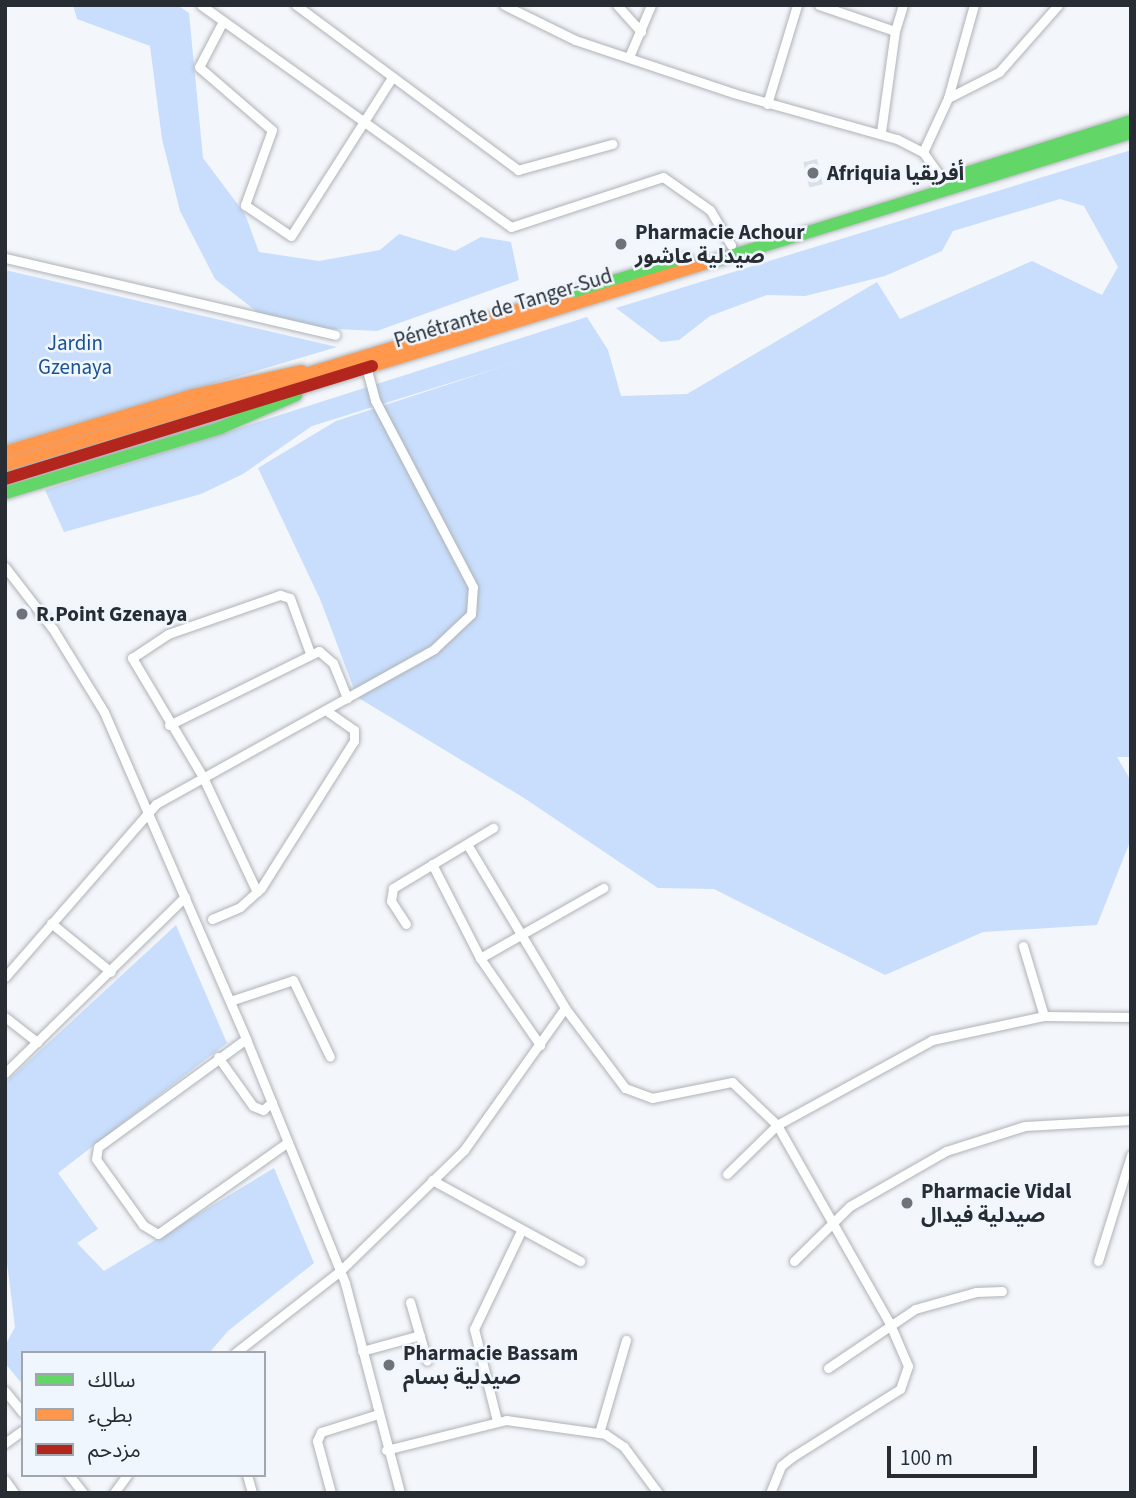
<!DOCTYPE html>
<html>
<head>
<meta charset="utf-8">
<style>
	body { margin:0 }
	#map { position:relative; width:1136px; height:1498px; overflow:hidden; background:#f3f6fa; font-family:"Source Sans 3","Noto Sans Arabic",sans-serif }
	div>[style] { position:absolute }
	.green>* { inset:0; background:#c8defc }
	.building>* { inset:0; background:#dae0e7; transform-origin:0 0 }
	.roads { filter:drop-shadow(0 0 2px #afb2b7) drop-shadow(0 0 2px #afb2b7) }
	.street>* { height:9px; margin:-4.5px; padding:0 4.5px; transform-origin:4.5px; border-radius:4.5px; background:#fdfefe }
	.fast>* { height:12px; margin:-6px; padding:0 6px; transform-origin:6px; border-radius:6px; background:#63d668 }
	.slow>* { height:12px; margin:-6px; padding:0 6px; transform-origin:6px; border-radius:6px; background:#ff974d }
	.jam>* { height:12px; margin:-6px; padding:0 6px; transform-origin:6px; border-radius:6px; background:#b3261e }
	.dots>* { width:19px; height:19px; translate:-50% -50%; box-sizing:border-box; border:4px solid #f0f6fd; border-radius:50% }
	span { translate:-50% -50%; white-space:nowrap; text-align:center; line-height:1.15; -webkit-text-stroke:5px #f0f6fd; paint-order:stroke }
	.poi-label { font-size:21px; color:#282d33; font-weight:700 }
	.left { translate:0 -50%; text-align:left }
	.street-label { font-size:21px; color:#282d33 }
	.park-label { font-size:21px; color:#1a5193 }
	.frame { position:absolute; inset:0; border:7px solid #282d33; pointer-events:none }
	.legend { position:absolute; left:21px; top:1351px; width:245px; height:126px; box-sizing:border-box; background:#f0f6fd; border:2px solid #a0a6ac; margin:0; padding:9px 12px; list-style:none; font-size:21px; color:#282d33 }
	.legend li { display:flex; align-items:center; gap:14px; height:35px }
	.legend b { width:35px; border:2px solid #a0a6ac }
	.scale { position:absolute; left:887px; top:1446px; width:150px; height:32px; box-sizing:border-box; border:4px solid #282d33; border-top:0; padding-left:9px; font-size:21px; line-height:24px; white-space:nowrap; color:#282d33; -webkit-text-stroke:5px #f0f6fd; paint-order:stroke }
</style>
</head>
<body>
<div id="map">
	<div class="green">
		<i style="clip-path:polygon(73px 5px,177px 5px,189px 13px,203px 158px,245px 214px,259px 252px,319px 261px,380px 250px,399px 234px,455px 251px,481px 237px,511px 242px,519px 280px,377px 331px,275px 326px,215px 279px,180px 211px,162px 139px,150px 46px,77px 19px)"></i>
		<i style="clip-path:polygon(1131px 150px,1131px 757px,1117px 757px,1131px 781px,1131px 839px,1097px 925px,983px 932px,885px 975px,714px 889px,658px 888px,524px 798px,357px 697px,320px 599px,258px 468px,336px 421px,517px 362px,312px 426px,243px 474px,201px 494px,64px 532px,45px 490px,587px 317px,608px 350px,621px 396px,687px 394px,877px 282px,900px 319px,1032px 261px,1102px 295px,1118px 267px,1084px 206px,1060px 199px,953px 231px,942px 251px,885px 276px,805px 296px,767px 295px,710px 316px,679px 340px,661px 342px,616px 308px)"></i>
		<i style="clip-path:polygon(5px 270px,337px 347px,5px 445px)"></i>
		<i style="clip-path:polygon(176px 925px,227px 1043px,58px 1173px,98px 1229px,77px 1243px,104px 1271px,274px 1168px,314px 1263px,228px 1331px,209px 1353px,23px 1353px,23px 1385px,5px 1363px,5px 1346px,15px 1327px,5px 1247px,5px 1083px)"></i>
	</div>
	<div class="building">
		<i style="left:817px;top:159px;width:26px;height:14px;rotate:77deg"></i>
	</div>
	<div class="roads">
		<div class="street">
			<i style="left:201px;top:5px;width:381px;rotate:35.6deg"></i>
			<i style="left:511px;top:227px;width:160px;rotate:-18.2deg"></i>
			<i style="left:663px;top:177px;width:57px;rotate:35.1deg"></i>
			<i style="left:710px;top:210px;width:41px;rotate:59deg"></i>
			<i style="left:296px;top:5px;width:277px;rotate:36.6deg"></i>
			<i style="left:518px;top:170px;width:98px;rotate:-15.5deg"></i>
			<i style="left:504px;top:5px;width:79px;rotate:26.2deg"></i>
			<i style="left:575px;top:40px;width:167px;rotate:18.5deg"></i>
			<i style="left:733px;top:93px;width:170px;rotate:15.7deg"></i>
			<i style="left:897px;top:139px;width:29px;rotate:27deg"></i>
			<i style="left:923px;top:152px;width:35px;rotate:55deg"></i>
			<i style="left:617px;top:5px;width:36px;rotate:48deg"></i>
			<i style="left:819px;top:5px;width:80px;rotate:18.9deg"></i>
			<i style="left:895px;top:31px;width:102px;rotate:97.9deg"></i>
			<i style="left:221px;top:25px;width:47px;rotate:117.6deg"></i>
			<i style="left:199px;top:67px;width:96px;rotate:40.8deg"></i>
			<i style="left:272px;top:130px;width:80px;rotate:109.8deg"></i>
			<i style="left:245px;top:205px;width:55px;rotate:34deg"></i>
			<i style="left:291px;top:236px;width:186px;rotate:-57.5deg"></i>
			<i style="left:895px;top:31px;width:27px;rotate:-73deg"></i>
			<i style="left:629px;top:57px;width:56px;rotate:-67.1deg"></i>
			<i style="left:948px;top:98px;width:97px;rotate:-74.4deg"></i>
			<i style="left:767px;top:104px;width:103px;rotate:-73.1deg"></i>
			<i style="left:923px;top:152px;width:60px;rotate:-65.2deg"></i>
			<i style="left:948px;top:98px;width:57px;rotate:-27deg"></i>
			<i style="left:999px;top:72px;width:89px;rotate:-48.6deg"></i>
			<i style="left:5px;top:258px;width:339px;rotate:13.1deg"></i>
			<i style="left:5px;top:567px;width:78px;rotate:52.3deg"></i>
			<i style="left:53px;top:629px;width:97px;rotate:58.4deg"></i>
			<i style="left:104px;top:712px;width:357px;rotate:66.5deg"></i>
			<i style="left:246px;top:1039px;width:263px;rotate:67.9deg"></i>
			<i style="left:345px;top:1283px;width:217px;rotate:75.3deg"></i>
			<i style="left:169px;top:725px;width:167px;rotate:-26.3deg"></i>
			<i style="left:319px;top:651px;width:18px;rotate:41deg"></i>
			<i style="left:333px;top:663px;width:38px;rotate:68deg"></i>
			<i style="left:467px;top:844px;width:191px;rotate:59.1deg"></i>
			<i style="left:565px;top:1008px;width:100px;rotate:53.1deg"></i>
			<i style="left:625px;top:1088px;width:29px;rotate:20deg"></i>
			<i style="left:652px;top:1098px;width:82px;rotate:-11.3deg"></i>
			<i style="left:732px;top:1082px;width:62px;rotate:43.7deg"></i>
			<i style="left:777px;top:1125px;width:227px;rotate:60.4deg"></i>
			<i style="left:889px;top:1322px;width:48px;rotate:66.6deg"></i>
			<i style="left:908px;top:1366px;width:24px;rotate:109deg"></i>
			<i style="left:900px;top:1389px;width:128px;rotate:147.8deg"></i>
			<i style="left:792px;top:1457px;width:14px;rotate:141deg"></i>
			<i style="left:781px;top:1466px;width:29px;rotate:112deg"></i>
			<i style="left:432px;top:864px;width:106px;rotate:62.9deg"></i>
			<i style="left:480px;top:958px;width:106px;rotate:55.4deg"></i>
			<i style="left:257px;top:892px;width:127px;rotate:-115.2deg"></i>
			<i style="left:203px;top:777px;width:139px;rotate:-120.8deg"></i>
			<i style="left:132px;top:658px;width:43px;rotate:-33.7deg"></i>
			<i style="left:168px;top:634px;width:119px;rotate:-19.2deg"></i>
			<i style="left:280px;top:595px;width:10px;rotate:17deg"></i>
			<i style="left:290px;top:598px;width:59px;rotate:70deg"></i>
			<i style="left:212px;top:919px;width:30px;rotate:-23deg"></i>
			<i style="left:240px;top:907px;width:28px;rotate:-42deg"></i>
			<i style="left:261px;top:888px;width:174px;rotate:-57.7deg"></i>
			<i style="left:354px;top:741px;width:11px;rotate:-90deg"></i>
			<i style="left:354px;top:730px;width:35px;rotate:-145deg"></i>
			<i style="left:51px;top:923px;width:77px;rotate:39.2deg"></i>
			<i style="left:406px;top:924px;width:27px;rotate:-123deg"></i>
			<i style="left:391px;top:901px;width:13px;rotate:-81deg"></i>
			<i style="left:393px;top:888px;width:117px;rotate:-31deg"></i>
			<i style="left:1023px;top:946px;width:73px;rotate:73.3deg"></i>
			<i style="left:480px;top:958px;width:142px;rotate:-29.6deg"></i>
			<i style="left:5px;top:977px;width:230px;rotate:-48.9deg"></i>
			<i style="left:156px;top:804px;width:318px;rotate:-29.1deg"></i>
			<i style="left:434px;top:649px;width:51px;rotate:-43.4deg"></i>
			<i style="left:471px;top:614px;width:27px;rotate:-86deg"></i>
			<i style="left:473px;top:587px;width:211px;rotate:-117.7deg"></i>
			<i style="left:375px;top:400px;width:30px;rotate:-105deg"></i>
			<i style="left:230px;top:1001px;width:66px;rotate:-18.4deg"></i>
			<i style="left:293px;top:980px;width:85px;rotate:64.3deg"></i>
			<i style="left:5px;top:1017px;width:41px;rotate:38deg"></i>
			<i style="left:246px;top:1039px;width:183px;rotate:143.9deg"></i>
			<i style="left:98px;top:1147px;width:12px;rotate:99deg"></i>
			<i style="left:96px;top:1159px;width:81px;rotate:54.5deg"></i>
			<i style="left:143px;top:1225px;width:17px;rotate:31deg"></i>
			<i style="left:158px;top:1234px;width:159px;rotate:-35.3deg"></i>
			<i style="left:218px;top:1057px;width:60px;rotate:54.5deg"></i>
			<i style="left:253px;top:1106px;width:11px;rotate:22deg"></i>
			<i style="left:263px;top:1110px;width:12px;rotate:-42deg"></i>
			<i style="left:5px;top:1073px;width:252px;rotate:-44.4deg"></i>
			<i style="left:727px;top:1174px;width:70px;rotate:-44.4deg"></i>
			<i style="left:777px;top:1125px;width:177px;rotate:-28.7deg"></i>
			<i style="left:932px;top:1040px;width:115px;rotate:-12.1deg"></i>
			<i style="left:1044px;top:1016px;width:87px;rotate:0.7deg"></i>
			<i style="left:432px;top:1180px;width:169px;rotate:28.7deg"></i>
			<i style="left:794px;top:1261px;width:78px;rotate:-44.5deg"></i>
			<i style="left:850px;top:1206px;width:111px;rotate:-29.8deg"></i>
			<i style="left:946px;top:1151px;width:83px;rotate:-17.6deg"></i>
			<i style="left:1025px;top:1126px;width:106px;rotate:-3.2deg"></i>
			<i style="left:1098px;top:1261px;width:111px;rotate:-72.7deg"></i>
			<i style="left:410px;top:1302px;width:61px;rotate:73.9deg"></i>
			<i style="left:362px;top:1351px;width:60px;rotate:-15.4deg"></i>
			<i style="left:235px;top:1353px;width:133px;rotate:-38deg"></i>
			<i style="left:340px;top:1271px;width:173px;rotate:-44.3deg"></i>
			<i style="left:464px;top:1150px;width:174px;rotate:-54.6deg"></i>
			<i style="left:828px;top:1368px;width:105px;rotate:-34.1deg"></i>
			<i style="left:915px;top:1309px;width:63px;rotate:-15.6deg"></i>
			<i style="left:976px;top:1292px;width:26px;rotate:-2deg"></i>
			<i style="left:5px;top:1391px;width:28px;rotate:51deg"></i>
			<i style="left:497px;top:1421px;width:95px;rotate:-104deg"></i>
			<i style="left:474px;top:1329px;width:109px;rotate:-64.4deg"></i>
			<i style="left:599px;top:1433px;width:97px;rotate:-73.8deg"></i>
			<i style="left:5px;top:1443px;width:22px;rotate:-36deg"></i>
			<i style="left:386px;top:1450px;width:124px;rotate:-14deg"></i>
			<i style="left:506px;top:1420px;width:100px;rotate:8deg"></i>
			<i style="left:605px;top:1434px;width:23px;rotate:34deg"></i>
			<i style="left:624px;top:1447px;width:57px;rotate:53.5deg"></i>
			<i style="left:69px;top:1475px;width:23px;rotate:52deg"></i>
			<i style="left:247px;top:1475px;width:19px;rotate:74deg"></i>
			<i style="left:5px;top:1480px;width:16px;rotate:55deg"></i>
			<i style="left:114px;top:1493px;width:22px;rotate:-54deg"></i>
			<i style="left:331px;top:1493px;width:54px;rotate:-105.1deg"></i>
			<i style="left:317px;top:1441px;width:10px;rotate:-66deg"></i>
			<i style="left:321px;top:1432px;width:60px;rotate:-17.5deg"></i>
		</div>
		<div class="fast">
			<i style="left:960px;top:175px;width:179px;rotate:-17.5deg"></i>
			<i style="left:711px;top:262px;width:439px;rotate:-17.1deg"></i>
			<i style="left:567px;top:295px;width:125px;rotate:-16.7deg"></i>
			<i style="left:5px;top:493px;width:225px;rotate:-16.8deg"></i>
			<i style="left:220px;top:428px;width:83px;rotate:-23.5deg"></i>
		</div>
		<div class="slow">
			<i style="left:372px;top:366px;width:355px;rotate:-17.1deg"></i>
			<i style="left:5px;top:452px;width:197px;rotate:-16.8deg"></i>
			<i style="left:194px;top:395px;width:110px;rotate:-12.6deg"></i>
			<i style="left:5px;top:465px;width:587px;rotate:-16.83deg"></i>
		</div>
		<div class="jam">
			<i style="left:5px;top:479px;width:384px;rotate:-17.1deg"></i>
		</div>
	</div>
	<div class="dots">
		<i style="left:813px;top:173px;background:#6f7379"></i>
		<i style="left:621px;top:244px;background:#6f7379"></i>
		<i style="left:22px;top:614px;background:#6f7379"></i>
		<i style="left:907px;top:1203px;background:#6f7379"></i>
		<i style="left:389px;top:1365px;background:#6f7379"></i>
	</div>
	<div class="poi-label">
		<span class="left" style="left:827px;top:173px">Afriquia أفريقيا</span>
		<span class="left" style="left:635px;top:244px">Pharmacie Achour<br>صيدلية عاشور</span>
		<span class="left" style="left:36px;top:614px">R.Point Gzenaya</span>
		<span class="left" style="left:921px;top:1203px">Pharmacie Vidal<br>صيدلية فيدال</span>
		<span class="left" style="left:403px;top:1365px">Pharmacie Bassam<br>صيدلية بسام</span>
	</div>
	<div class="street-label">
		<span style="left:503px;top:308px;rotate:-17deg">Pénétrante de Tanger-Sud</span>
	</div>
	<div class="park-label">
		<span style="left:75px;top:355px">Jardin<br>Gzenaya</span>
	</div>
	<div class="frame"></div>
	<ul class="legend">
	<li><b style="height:9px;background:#63d668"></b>سالك</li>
	<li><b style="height:9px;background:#ff974d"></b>بطيء</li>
	<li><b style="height:9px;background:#b3261e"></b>مزدحم</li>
	</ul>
	<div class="scale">100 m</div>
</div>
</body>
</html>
